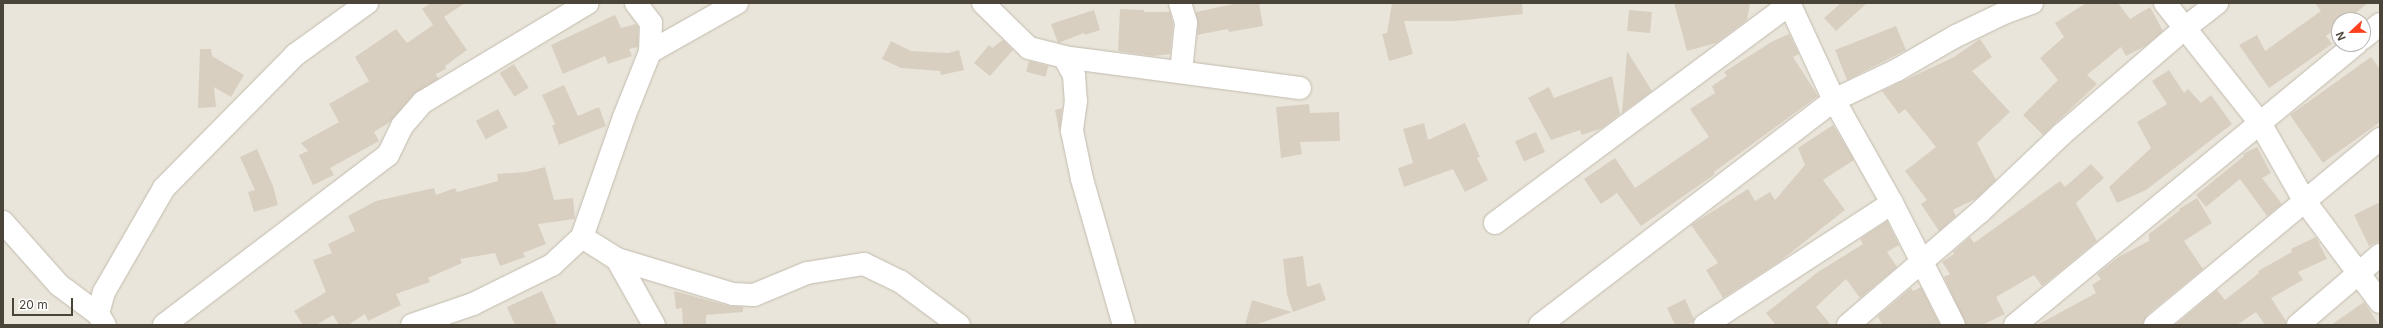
<!DOCTYPE html>
<html>
<head>
<meta charset="utf-8">
<style>
	body { margin:0 }
	#map { position:relative; width:2383px; height:328px; overflow:hidden; background:#f6f3ec; font-family:Inter,sans-serif }
	div>[style] { position:absolute }
	.residential>* { inset:0; background:#eae5da }
	.building>* { inset:0; background:#d8cfc1; transform-origin:0 0 }
	.roads { filter:drop-shadow(0 0 1px #c2bbae) drop-shadow(0 0 1px #c2bbae) }
	.minor>* { height:22px; margin:-11px; padding:0 11px; transform-origin:11px; border-radius:11px; background:#fff }
	span { translate:-50% -50%; white-space:nowrap; text-align:center; line-height:1.15; -webkit-text-stroke:4px #fff; paint-order:stroke }
	.frame { position:absolute; inset:0; border:4px solid #4b4439; pointer-events:none }
	.north { position:absolute; left:2331px; top:12px; width:40px; height:40px; box-sizing:border-box; background:#fff; border:1px solid #b7b4b0; border-radius:50%; rotate:248deg; font-size:11px; font-weight:700; line-height:16px; text-align:center; color:#4b4439 }
	.north::after { content:''; display:block; margin:auto; width:14px; height:18px; background:#fc3f1d; clip-path:polygon(50% 0,100% 100%,50% 72%,0 100%) }
	.scale { position:absolute; left:12px; top:298px; width:61px; height:18px; box-sizing:border-box; border:2px solid #4b4439; border-top:0; padding-left:5px; font-size:12px; line-height:14px; white-space:nowrap; color:#4b4439; -webkit-text-stroke:3px #fff; paint-order:stroke }
</style>
</head>
<body>
<div id="map">
	<div class="residential">
		<i style="clip-path:polygon(evenodd,3px 3px,2380px 3px,2380px 325px,3px 325px,3px 3px,2339px 20px,2363px 20px,2363px 44px,2339px 44px,2339px 20px)"></i>
	</div>
	<div class="building">
		<i style="clip-path:polygon(431px 3px,465px 3px,444px 17px,467px 50px,445px 66px,446px 69px,436px 74px,438px 79px,414px 94px,390px 122px,374px 132px,379px 141px,330px 168px,334px 175px,313px 185px,299px 155px,308px 151px,301px 143px,339px 122px,329px 104px,369px 81px,355px 57px,396px 29px,407px 43px,433px 25px,422px 9px)"></i>
		<i style="clip-path:polygon(1238px 3px,1259px 3px,1263px 26px,1229px 32px,1228px 29px,1197px 35px,1198px 24px,1196px 12px)"></i>
		<i style="clip-path:polygon(1392px 3px,1522px 3px,1523px 14px,1455px 21px,1404px 21px,1413px 54px,1389px 61px,1382px 34px,1387px 33px)"></i>
		<i style="clip-path:polygon(1674px 3px,1750px 3px,1747px 20px,1716px 43px,1687px 51px)"></i>
		<i style="clip-path:polygon(1841px 3px,1867px 3px,1836px 31px,1824px 18px)"></i>
		<i style="clip-path:polygon(2086px 3px,2118px 3px,2130px 19px,2150px 7px,2163px 31px,2147px 45px,2126px 56px,2121px 47px,2087px 75px,2097px 84px,2043px 135px,2023px 115px,2058px 80px,2040px 58px,2064px 37px,2055px 23px)"></i>
		<i style="clip-path:polygon(2315px 3px,2368px 3px,2347px 20px,2339px 20px,2339px 26px,2326px 36px,2332px 44px,2269px 88px,2239px 45px,2257px 35px,2265px 51px,2321px 11px)"></i>
		<i style="clip-path:polygon(1120px 9px,1144px 10px,1144px 12px,1170px 12px,1173px 24px,1170px 54px,1153px 56px,1118px 51px)"></i>
		<i style="clip-path:polygon(1094px 10px,1100px 30px,1085px 35px,1084px 33px,1058px 43px,1051px 24px)"></i>
		<i style="left:1629px;top:10px;width:23px;height:21px;rotate:5deg"></i>
		<i style="clip-path:polygon(615px 15px,621px 28px,636px 24px,638px 27px,638px 47px,629px 49px,632px 56px,608px 64px,605px 56px,563px 74px,551px 45px)"></i>
		<i style="clip-path:polygon(1896px 26px,1906px 50px,1847px 80px,1835px 50px)"></i>
		<i style="clip-path:polygon(1789px 34px,1799px 54px,1793px 57px,1818px 96px,1714px 172px,1715px 174px,1641px 226px,1617px 193px,1601px 204px,1584px 179px,1615px 158px,1635px 188px,1709px 137px,1690px 109px,1715px 93px,1712px 86px,1727px 76px,1724px 72px,1773px 41px)"></i>
		<i style="clip-path:polygon(1980px 39px,1992px 57px,1972px 71px,2010px 112px,1977px 143px,1996px 180px,1977px 198px,1953px 210px,1956px 216px,1939px 231px,1921px 204px,1927px 200px,1905px 171px,1936px 147px,1905px 109px,1899px 114px,1882px 91px,1954px 57px)"></i>
		<i style="clip-path:polygon(1003px 40px,1013px 50px,990px 76px,974px 63px,989px 45px,992px 48px)"></i>
		<i style="clip-path:polygon(891px 41px,911px 51px,948px 53px,959px 50px,964px 70px,941px 75px,940px 71px,901px 68px,882px 59px)"></i>
		<i style="clip-path:polygon(200px 49px,211px 49px,212px 56px,244px 75px,231px 97px,214px 87px,216px 107px,198px 108px)"></i>
		<i style="clip-path:polygon(1627px 51px,1652px 91px,1622px 113px)"></i>
		<i style="clip-path:polygon(2371px 57px,2380px 69px,2380px 122px,2323px 163px,2290px 115px)"></i>
		<i style="left:1029px;top:61px;width:20px;height:11px;rotate:15deg"></i>
		<i style="left:514px;top:64px;width:28px;height:17px;rotate:58deg"></i>
		<i style="clip-path:polygon(2169px 70px,2184px 93px,2188px 89px,2201px 103px,2211px 95px,2232px 124px,2146px 190px,2117px 203px,2109px 187px,2151px 148px,2137px 122px,2167px 104px,2152px 81px)"></i>
		<i style="clip-path:polygon(1612px 76px,1620px 114px,1602px 128px,1582px 135px,1580px 130px,1551px 140px,1528px 98px,1549px 87px,1554px 98px)"></i>
		<i style="clip-path:polygon(564px 85px,578px 116px,599px 107px,606px 126px,559px 145px,552px 126px,555px 124px,542px 95px)"></i>
		<i style="clip-path:polygon(1309px 104px,1310px 113px,1339px 112px,1340px 141px,1300px 142px,1302px 154px,1281px 158px,1276px 107px)"></i>
		<i style="clip-path:polygon(1062px 108px,1060px 130px,1059px 130px,1055px 110px)"></i>
		<i style="left:498px;top:109px;width:21px;height:25px;rotate:62deg"></i>
		<i style="clip-path:polygon(1424px 123px,1428px 140px,1465px 123px,1480px 157px,1477px 158px,1488px 180px,1465px 192px,1453px 169px,1404px 187px,1398px 168px,1413px 163px,1403px 129px)"></i>
		<i style="clip-path:polygon(1833px 125px,1854px 160px,1823px 180px,1845px 210px,1780px 261px,1723px 298px,1706px 270px,1718px 263px,1691px 225px,1748px 189px,1755px 201px,1770px 192px,1775px 200px,1805px 165px,1798px 148px)"></i>
		<i style="left:1536px;top:132px;width:22px;height:23px;rotate:66deg"></i>
		<i style="clip-path:polygon(2257px 147px,2271px 173px,2262px 178px,2282px 204px,2267px 216px,2240px 179px,2206px 207px,2196px 195px,2244px 156px,2243px 154px)"></i>
		<i style="clip-path:polygon(257px 149px,273px 186px,278px 205px,254px 212px,248px 192px,255px 190px,240px 157px)"></i>
		<i style="clip-path:polygon(2091px 164px,2104px 178px,2076px 203px,2097px 241px,2042px 286px,2034px 275px,1996px 297px,2005px 314px,1982px 325px,1966px 325px,1944px 277px,1950px 274px,1942px 262px,1954px 254px,1953px 252px,1970px 237px,1974px 243px,2060px 181px,2065px 187px)"></i>
		<i style="clip-path:polygon(545px 167px,554px 200px,573px 198px,575px 219px,538px 224px,546px 244px,523px 253px,525px 257px,500px 266px,495px 253px,460px 259px,462px 263px,428px 278px,430px 282px,396px 294px,401px 305px,368px 321px,365px 314px,348px 325px,339px 325px,333px 315px,316px 325px,303px 325px,294px 311px,326px 292px,313px 260px,332px 253px,328px 244px,355px 231px,348px 216px,376px 201px,434px 188px,436px 195px,455px 188px,457px 192px,498px 181px,497px 174px,526px 172px)"></i>
		<i style="clip-path:polygon(2197px 198px,2212px 223px,2184px 241px,2203px 269px,2147px 315px,2143px 325px,2037px 325px,2096px 293px,2092px 285px,2101px 279px,2097px 274px,2120px 256px,2149px 241px,2149px 234px,2180px 210px,2179px 209px)"></i>
		<i style="clip-path:polygon(2380px 202px,2380px 241px,2369px 246px,2354px 215px)"></i>
		<i style="clip-path:polygon(1887px 221px,1899px 245px,1887px 252px,1897px 267px,1860px 298px,1846px 279px,1816px 307px,1831px 325px,1776px 325px,1766px 313px,1818px 272px,1863px 244px,1860px 239px)"></i>
		<i style="clip-path:polygon(2316px 237px,2327px 259px,2298px 272px,2303px 280px,2271px 298px,2286px 321px,2286px 325px,2265px 325px,2256px 312px,2237px 325px,2175px 325px,2217px 290px,2225px 300px,2259px 273px,2258px 271px,2292px 252px,2291px 249px)"></i>
		<i style="clip-path:polygon(1303px 256px,1307px 287px,1320px 283px,1326px 300px,1293px 312px,1287px 295px,1283px 259px)"></i>
		<i style="clip-path:polygon(1921px 287px,1940px 325px,1882px 325px,1878px 316px,1911px 288px,1913px 291px)"></i>
		<i style="clip-path:polygon(542px 291px,557px 325px,515px 325px,507px 307px)"></i>
		<i style="clip-path:polygon(674px 291px,729px 306px,743px 307px,743px 312px,706px 315px,706px 325px,683px 325px,682px 308px,676px 309px)"></i>
		<i style="clip-path:polygon(1685px 299px,1694px 319px,1693px 322px,1686px 325px,1675px 325px,1667px 308px)"></i>
		<i style="clip-path:polygon(1252px 300px,1292px 312px,1255px 325px,1245px 325px)"></i>
		<i style="clip-path:polygon(2364px 302px,2379px 325px,2331px 325px)"></i>
	</div>
	<div class="roads">
		<div class="minor">
			<i style="left:983px;top:3px;width:64px;rotate:44.4deg"></i>
			<i style="left:1029px;top:48px;width:36px;rotate:14deg"></i>
			<i style="left:1064px;top:57px;width:21px;rotate:61deg"></i>
			<i style="left:1074px;top:75px;width:26px;rotate:86deg"></i>
			<i style="left:1076px;top:101px;width:30px;rotate:98deg"></i>
			<i style="left:1072px;top:131px;width:49px;rotate:78.2deg"></i>
			<i style="left:1082px;top:179px;width:152px;rotate:74deg"></i>
			<i style="left:1180px;top:3px;width:21px;rotate:73deg"></i>
			<i style="left:1186px;top:23px;width:49px;rotate:95.8deg"></i>
			<i style="left:1789px;top:3px;width:107px;rotate:65.1deg"></i>
			<i style="left:1834px;top:100px;width:118px;rotate:60.6deg"></i>
			<i style="left:1892px;top:203px;width:137px;rotate:63.1deg"></i>
			<i style="left:2165px;top:3px;width:153px;rotate:51.6deg"></i>
			<i style="left:2260px;top:123px;width:89px;rotate:60.3deg"></i>
			<i style="left:2304px;top:200px;width:127px;rotate:53.3deg"></i>
			<i style="left:2363px;top:38px;width:22px;rotate:-39deg"></i>
			<i style="left:650px;top:52px;width:100px;rotate:-29.4deg"></i>
			<i style="left:1064px;top:57px;width:238px;rotate:7.5deg"></i>
			<i style="left:3px;top:222px;width:84px;rotate:48.4deg"></i>
			<i style="left:59px;top:285px;width:49px;rotate:36.6deg"></i>
			<i style="left:98px;top:314px;width:13px;rotate:58deg"></i>
			<i style="left:1495px;top:223px;width:367px;rotate:-36.6deg"></i>
			<i style="left:582px;top:237px;width:41px;rotate:32.2deg"></i>
			<i style="left:617px;top:259px;width:121px;rotate:16.8deg"></i>
			<i style="left:733px;top:294px;width:21px;rotate:3deg"></i>
			<i style="left:754px;top:295px;width:57px;rotate:-22.5deg"></i>
			<i style="left:807px;top:273px;width:58px;rotate:-9deg"></i>
			<i style="left:864px;top:264px;width:41px;rotate:25.9deg"></i>
			<i style="left:901px;top:282px;width:72px;rotate:36.6deg"></i>
			<i style="left:617px;top:259px;width:76px;rotate:60.7deg"></i>
			<i style="left:98px;top:314px;width:23px;rotate:-75deg"></i>
			<i style="left:104px;top:292px;width:120px;rotate:-60deg"></i>
			<i style="left:164px;top:188px;width:187px;rotate:-45.4deg"></i>
			<i style="left:295px;top:55px;width:89px;rotate:-35.8deg"></i>
			<i style="left:164px;top:325px;width:281px;rotate:-37.2deg"></i>
			<i style="left:388px;top:155px;width:32px;rotate:-64deg"></i>
			<i style="left:402px;top:126px;width:32px;rotate:-49deg"></i>
			<i style="left:423px;top:102px;width:192px;rotate:-31deg"></i>
			<i style="left:412px;top:325px;width:65px;rotate:-19deg"></i>
			<i style="left:473px;top:304px;width:88px;rotate:-26.3deg"></i>
			<i style="left:552px;top:265px;width:41px;rotate:-43deg"></i>
			<i style="left:582px;top:237px;width:127px;rotate:-70.7deg"></i>
			<i style="left:624px;top:117px;width:70px;rotate:-68.2deg"></i>
			<i style="left:650px;top:52px;width:29px;rotate:-88deg"></i>
			<i style="left:651px;top:23px;width:25px;rotate:-127deg"></i>
			<i style="left:1540px;top:325px;width:370px;rotate:-37.4deg"></i>
			<i style="left:1834px;top:100px;width:70px;rotate:-25.5deg"></i>
			<i style="left:1897px;top:70px;width:68px;rotate:-30deg"></i>
			<i style="left:1956px;top:36px;width:53px;rotate:-25.6deg"></i>
			<i style="left:2004px;top:13px;width:30px;rotate:-20deg"></i>
			<i style="left:1705px;top:325px;width:223px;rotate:-33.1deg"></i>
			<i style="left:1848px;top:325px;width:174px;rotate:-40.6deg"></i>
			<i style="left:1980px;top:212px;width:112px;rotate:-43.5deg"></i>
			<i style="left:2061px;top:135px;width:164px;rotate:-40.8deg"></i>
			<i style="left:2185px;top:28px;width:41px;rotate:-38deg"></i>
			<i style="left:2015px;top:325px;width:442px;rotate:-39.5deg"></i>
			<i style="left:2155px;top:325px;width:292px;rotate:-39.6deg"></i>
			<i style="left:2298px;top:325px;width:108px;rotate:-40.5deg"></i>
		</div>
	</div>
	<div class="frame"></div>
	<div class="north">N</div>
	<div class="scale">20 m</div>
</div>
</body>
</html>
